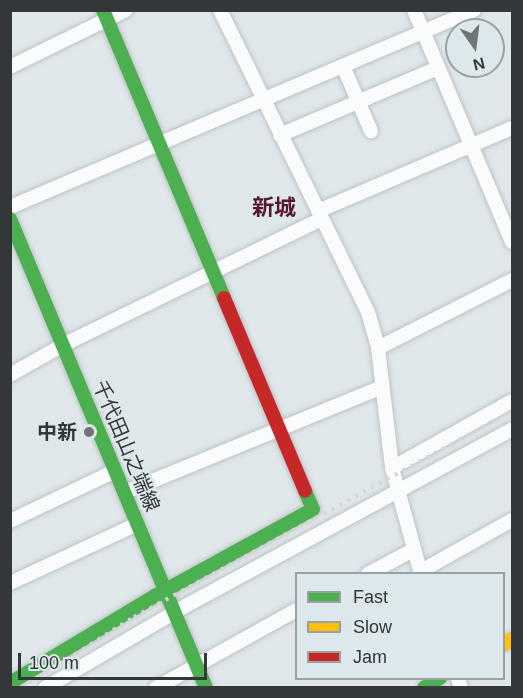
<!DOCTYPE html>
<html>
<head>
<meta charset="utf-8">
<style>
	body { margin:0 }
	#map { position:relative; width:523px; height:698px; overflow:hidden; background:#e0e7ea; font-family:Arial,"Noto Sans JP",sans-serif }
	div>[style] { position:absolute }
	.roads { filter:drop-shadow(0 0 2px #bec3c5) drop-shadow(0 0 2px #bec3c5) }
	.street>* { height:14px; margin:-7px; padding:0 7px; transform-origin:7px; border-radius:7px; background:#fafbfc }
	.fast>* { height:14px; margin:-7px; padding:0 7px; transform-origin:7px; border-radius:7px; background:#4caf50 }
	.slow>* { height:14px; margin:-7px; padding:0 7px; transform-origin:7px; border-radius:7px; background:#ffc107 }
	.jam>* { height:14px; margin:-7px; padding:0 7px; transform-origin:7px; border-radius:7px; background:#c62828 }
	.rail>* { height:4px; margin-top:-2px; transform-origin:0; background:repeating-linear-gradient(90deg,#d4d6d6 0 3px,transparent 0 9px) }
	.dots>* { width:16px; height:16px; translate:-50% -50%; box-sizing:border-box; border:3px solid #dde8ed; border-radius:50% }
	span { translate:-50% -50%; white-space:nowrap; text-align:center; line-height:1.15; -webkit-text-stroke:4.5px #dde8ed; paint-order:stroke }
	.poi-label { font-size:20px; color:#333739; font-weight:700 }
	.right { translate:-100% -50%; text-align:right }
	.street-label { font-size:20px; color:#333739 }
	.quarter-label { font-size:22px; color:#59162e; font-weight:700 }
	.frame { position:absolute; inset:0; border:12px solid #333739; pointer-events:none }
	.legend { position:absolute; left:295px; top:572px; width:210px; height:108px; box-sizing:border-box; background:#dde8ed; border:2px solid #99a1a5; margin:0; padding:8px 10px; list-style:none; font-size:18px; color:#333739 }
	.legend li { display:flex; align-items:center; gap:12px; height:30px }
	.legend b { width:30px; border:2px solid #99a1a5 }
	.north { position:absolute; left:445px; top:18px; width:60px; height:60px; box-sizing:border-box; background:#dde8ed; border:2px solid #99a1a5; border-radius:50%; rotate:166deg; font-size:16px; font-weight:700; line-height:24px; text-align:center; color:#333739 }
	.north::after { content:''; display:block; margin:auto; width:21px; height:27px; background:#707577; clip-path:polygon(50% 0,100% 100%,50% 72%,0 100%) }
	.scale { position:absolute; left:18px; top:653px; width:189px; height:27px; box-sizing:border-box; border:3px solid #333739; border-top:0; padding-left:8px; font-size:18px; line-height:21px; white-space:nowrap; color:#333739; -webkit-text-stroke:4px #dde8ed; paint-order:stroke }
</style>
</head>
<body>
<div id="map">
	<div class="roads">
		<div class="street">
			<i style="left:220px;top:10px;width:336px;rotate:63.9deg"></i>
			<i style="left:368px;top:312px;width:37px;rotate:74deg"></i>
			<i style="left:378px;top:348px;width:121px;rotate:83.3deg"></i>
			<i style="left:392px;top:468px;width:110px;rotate:74.7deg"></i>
			<i style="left:414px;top:10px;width:252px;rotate:67.1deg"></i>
			<i style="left:343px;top:66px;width:71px;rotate:66.7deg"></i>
			<i style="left:10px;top:67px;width:129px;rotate:-26.2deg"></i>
			<i style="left:280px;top:135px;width:172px;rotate:-23deg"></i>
			<i style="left:10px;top:207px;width:504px;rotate:-23deg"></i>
			<i style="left:318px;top:211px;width:211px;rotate:-23.2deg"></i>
			<i style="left:378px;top:348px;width:150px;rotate:-26.9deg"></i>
			<i style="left:10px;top:375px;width:61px;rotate:-29.5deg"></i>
			<i style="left:63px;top:345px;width:287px;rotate:-26deg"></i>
			<i style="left:392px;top:468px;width:137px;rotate:-29.2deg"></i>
			<i style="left:125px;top:492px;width:278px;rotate:-22.2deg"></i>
			<i style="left:10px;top:521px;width:116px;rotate:-25.5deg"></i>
			<i style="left:421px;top:571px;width:104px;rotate:-29.3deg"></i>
			<i style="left:368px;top:574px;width:51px;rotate:-28.1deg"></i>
			<i style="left:10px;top:583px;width:140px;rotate:-24.9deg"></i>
			<i style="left:458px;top:678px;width:10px;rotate:73deg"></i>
			<i style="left:45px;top:688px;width:167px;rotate:-30.3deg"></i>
			<i style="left:189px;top:604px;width:367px;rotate:-28.4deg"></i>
			<i style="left:156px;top:688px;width:160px;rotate:-29.1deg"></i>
		</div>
		<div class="fast">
			<i style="left:103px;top:10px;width:312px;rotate:67.2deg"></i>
			<i style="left:10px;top:219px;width:508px;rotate:67.32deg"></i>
			<i style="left:10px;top:683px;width:169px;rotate:-31deg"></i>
			<i style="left:155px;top:596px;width:180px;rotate:-28.8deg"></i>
			<i style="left:313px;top:509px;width:20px;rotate:-114deg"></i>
			<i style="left:424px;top:688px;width:19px;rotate:-32deg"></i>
		</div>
		<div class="slow">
			<i style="left:504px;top:644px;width:9px;rotate:-32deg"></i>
		</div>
		<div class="jam">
			<i style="left:224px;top:298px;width:209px;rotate:67.2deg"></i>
		</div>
	</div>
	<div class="rail">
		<i style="left:22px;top:688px;width:133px;rotate:-32.4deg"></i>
		<i style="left:134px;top:617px;width:430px;rotate:-28.6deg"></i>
	</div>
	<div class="dots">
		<i style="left:89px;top:432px;background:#707577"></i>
	</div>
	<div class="poi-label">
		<span class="right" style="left:77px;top:432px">中新</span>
	</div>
	<div class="street-label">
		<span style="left:126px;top:446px;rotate:67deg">千代田山之端線</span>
	</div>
	<div class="quarter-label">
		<span style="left:274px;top:208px">新城</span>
	</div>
	<div class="frame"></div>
	<ul class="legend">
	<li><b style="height:8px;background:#4caf50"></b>Fast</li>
	<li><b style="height:8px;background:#ffc107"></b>Slow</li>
	<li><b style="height:8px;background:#c62828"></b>Jam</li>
	</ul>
	<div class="north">N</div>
	<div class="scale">100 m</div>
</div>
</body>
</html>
